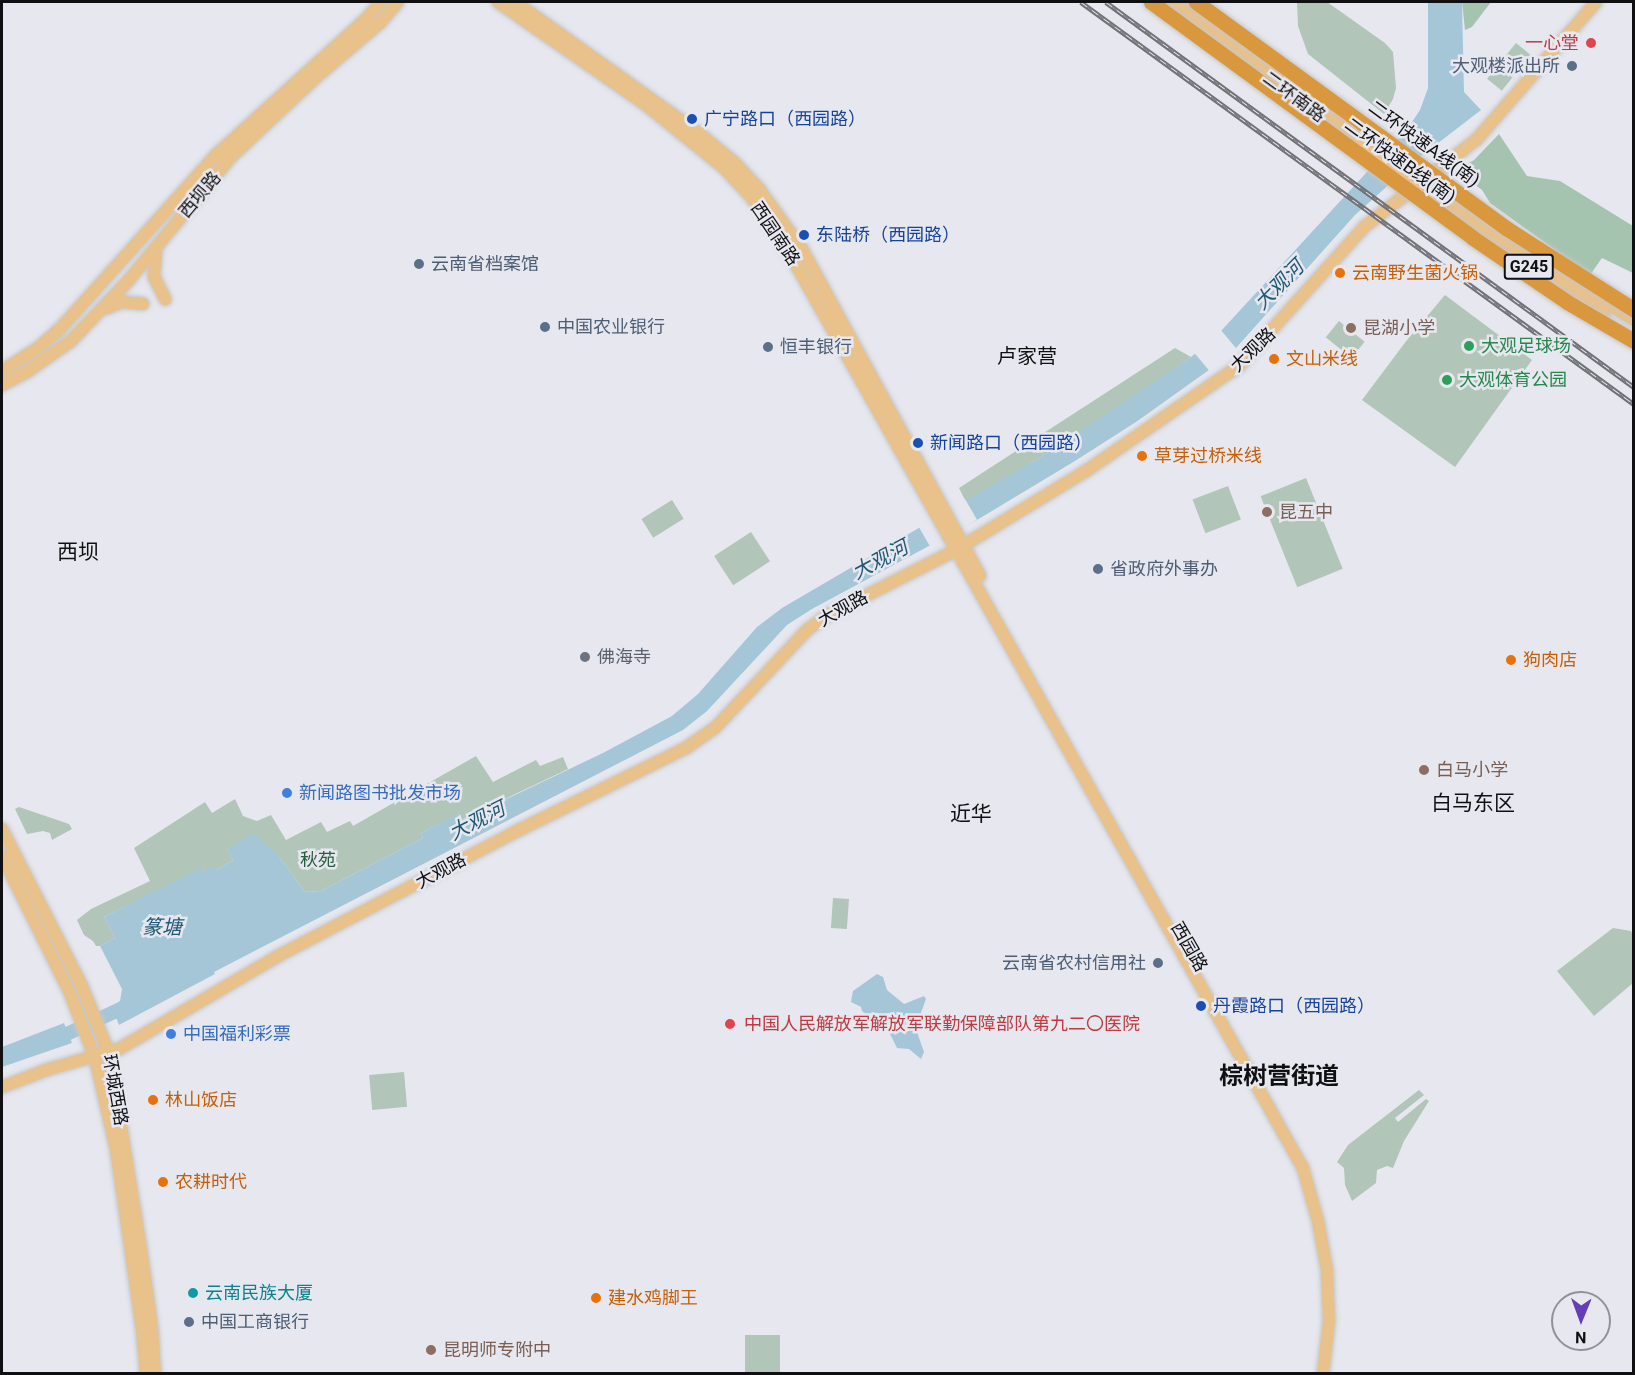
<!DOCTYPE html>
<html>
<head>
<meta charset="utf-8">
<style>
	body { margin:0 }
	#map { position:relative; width:1635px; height:1375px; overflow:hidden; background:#e7e8ef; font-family:Roboto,"Noto Sans SC",sans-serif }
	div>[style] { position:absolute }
	.green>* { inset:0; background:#b1c5b8; transform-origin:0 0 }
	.forest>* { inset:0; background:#a5c4b0 }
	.water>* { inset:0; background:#a5c6d7 }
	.pier>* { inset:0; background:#e7e8ef; transform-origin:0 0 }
	.river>* { height:14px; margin:-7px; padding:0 7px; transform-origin:7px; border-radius:7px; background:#a5c6d7 }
	.roads { filter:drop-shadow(0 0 2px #c6c6c6) drop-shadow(0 0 2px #c6c6c6) }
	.major>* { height:12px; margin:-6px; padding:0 6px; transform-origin:6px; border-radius:6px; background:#e9c18b }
	.rail>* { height:4.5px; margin-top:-2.25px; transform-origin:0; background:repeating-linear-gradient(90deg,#e7e8ef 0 7px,#707075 0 14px); box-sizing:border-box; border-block:2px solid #707075 }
	.bridges { filter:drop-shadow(0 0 2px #c6c6c6) drop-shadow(0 0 2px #c6c6c6) }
	.major-bridge>* { height:12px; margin:-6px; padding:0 6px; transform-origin:6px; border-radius:6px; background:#e9c18b }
	.highway-bridge>* { height:15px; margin:-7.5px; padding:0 7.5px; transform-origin:7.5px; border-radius:7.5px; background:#da983e }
	.dots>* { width:16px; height:16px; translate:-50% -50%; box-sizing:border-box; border:3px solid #e7e8ef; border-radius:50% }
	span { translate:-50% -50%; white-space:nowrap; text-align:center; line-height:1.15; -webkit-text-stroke:5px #e7e8ef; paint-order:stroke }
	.shield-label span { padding:2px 4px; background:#e7e8ef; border:2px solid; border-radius:4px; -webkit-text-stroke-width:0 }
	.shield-label { font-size:16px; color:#101013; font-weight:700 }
	.health-label { font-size:18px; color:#be3a42 }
	.right { translate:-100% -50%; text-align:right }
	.left { translate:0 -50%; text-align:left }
	.service-label { font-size:18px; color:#4e5e75 }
	.street-label { font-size:18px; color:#101013 }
	.transit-label { font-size:18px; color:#164399 }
	.food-label { font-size:18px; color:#c56008 }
	.education-label { font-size:18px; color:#785e54 }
	.leisure-label { font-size:18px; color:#27864d }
	.worship-label { font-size:18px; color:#5b616d }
	.shop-label { font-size:18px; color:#366cbe }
	.park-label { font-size:18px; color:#295b3f }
	.culture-label { font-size:18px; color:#0d838f }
	.water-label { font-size:20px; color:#1e5872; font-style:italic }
	.neighbourhood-label { font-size:20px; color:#101013 }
	.quarter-label { font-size:21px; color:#101013 }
	.district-label { font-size:24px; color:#101013; font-weight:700 }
	.frame { position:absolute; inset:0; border:3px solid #101013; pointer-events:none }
	.north { position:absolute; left:1551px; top:1291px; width:60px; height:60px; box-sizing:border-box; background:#e7e8ef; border:2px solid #919297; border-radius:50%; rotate:181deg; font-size:16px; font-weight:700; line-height:24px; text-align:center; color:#101013 }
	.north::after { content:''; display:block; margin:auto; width:21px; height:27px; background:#633eb7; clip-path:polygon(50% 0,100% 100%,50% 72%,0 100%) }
</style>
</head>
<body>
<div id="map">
	<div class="green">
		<i style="clip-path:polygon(1297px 2px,1327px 2px,1385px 43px,1393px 52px,1396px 88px,1393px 99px,1384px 114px,1308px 54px,1298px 26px)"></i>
		<i style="left:1516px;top:43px;width:19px;height:46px;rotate:39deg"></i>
		<i style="clip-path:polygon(1445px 295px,1532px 360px,1455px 467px,1362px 400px,1407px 340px)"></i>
		<i style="left:1339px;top:321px;width:33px;height:21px;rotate:39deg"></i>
		<i style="clip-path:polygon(1175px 348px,1191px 357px,1083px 431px,966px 502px,959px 488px)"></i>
		<i style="left:1306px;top:478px;width:98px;height:49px;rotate:68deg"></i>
		<i style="left:1228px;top:486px;width:36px;height:38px;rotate:69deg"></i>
		<i style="left:672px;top:500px;width:22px;height:36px;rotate:58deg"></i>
		<i style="left:751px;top:532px;width:35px;height:44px;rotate:57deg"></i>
		<i style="clip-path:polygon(476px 756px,493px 782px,536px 760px,540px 766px,563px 757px,568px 769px,461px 820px,459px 814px,421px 833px,423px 838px,321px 891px,305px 892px,279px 856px,227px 849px,233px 860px,216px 870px,204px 871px,202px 868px,104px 917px,115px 938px,100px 946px,96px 946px,93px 941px,84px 935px,77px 920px,91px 909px,150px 881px,134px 848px,205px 802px,212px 813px,235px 799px,243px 816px,257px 821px,271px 815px,286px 840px,321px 822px,327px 832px,350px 821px,353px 826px)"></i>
		<i style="clip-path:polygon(19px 807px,69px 824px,72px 829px,52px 840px,50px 833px,43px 831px,27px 834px,15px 809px)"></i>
		<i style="left:833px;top:898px;width:16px;height:30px;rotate:4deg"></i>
		<i style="clip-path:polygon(1613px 928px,1631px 931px,1633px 936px,1633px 983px,1594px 1016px,1557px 971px)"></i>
		<i style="left:404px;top:1072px;width:35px;height:35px;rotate:85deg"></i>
		<i style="clip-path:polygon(1419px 1090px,1424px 1095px,1395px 1118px,1398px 1122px,1426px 1099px,1429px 1101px,1404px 1141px,1393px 1168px,1387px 1166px,1377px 1170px,1376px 1183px,1352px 1201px,1345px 1185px,1344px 1168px,1337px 1162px,1348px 1145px)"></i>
		<i style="left:745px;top:1335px;width:35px;height:38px"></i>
	</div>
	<div class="forest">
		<i style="clip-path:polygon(1462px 2px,1491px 2px,1472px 27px,1465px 30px)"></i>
		<i style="clip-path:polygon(1499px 134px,1527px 176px,1560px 181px,1633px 226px,1633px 273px,1602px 258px,1590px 275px,1490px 203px,1482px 190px,1456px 170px,1474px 160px)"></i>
	</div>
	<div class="water">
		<i style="clip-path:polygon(1428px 2px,1462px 2px,1464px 92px,1481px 110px,1420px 157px,1355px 215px,1236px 348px,1209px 370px,1136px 422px,1075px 461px,977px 520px,812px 609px,787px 625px,707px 711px,683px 730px,214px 972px,215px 974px,119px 1025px,112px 1007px,120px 1001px,122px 989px,100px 946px,115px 938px,104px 917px,202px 867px,204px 871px,213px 866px,216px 870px,233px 860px,227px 850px,250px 834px,255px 835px,279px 856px,305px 892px,321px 891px,423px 838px,421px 833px,458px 814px,462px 820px,603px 753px,672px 716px,698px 694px,757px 627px,782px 608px,1047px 453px,1191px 357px,1221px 331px,1410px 125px,1420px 110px,1428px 88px)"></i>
		<i style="clip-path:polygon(877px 974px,883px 977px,887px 990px,904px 1004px,924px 996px,926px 999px,918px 1021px,918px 1035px,924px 1052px,921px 1059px,909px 1049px,897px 1048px,886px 1026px,876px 1023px,862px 1011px,861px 1007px,851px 1002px,853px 991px)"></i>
		<i style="clip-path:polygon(64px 1023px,72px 1043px,2px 1067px,2px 1047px)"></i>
	</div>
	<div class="pier">
		<i style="left:1220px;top:329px;width:26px;height:35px;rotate:50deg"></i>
		<i style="left:965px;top:499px;width:24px;height:54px;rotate:60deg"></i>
	</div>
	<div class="river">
		<i style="left:54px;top:1040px;width:83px;rotate:-25deg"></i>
	</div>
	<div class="roads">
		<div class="major">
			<i style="left:498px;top:2px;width:179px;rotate:34.8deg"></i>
			<i style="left:645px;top:104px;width:102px;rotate:39deg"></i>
			<i style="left:724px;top:168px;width:41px;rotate:47deg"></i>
			<i style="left:752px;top:198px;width:68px;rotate:55.8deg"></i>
			<i style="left:790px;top:254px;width:1048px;rotate:60.7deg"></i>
			<i style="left:1303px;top:1168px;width:55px;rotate:74.2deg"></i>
			<i style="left:1318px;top:1221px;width:50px;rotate:79.6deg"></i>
			<i style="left:1327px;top:1270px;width:51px;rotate:87.8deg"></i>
			<i style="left:1329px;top:1321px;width:53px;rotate:96.5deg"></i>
			<i style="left:515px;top:2px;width:227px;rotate:35.5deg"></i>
			<i style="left:700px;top:134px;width:45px;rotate:39.6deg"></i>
			<i style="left:735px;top:163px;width:37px;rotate:47deg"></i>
			<i style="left:760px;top:190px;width:72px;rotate:54.6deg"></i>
			<i style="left:802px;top:249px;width:372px;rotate:61.4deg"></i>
			<i style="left:1164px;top:2px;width:240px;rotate:36.2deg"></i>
			<i style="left:1182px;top:2px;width:225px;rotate:36.2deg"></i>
			<i style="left:1435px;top:187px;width:139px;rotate:35.1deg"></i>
			<i style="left:1549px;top:267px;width:100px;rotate:31.9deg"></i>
			<i style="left:1429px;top:196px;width:121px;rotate:35.3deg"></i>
			<i style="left:1528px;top:266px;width:90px;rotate:32.8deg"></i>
			<i style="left:156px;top:250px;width:27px;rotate:94deg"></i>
			<i style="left:154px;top:277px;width:25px;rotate:63deg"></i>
			<i style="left:107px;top:308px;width:16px;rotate:-22deg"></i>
			<i style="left:122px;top:302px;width:21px;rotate:5deg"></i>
			<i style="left:2px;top:371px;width:43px;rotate:-32.6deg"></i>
			<i style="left:38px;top:348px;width:28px;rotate:-41deg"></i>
			<i style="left:59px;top:330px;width:235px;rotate:-48.1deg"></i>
			<i style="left:216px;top:155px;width:204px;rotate:-42.2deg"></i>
			<i style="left:367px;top:18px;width:21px;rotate:-49deg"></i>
			<i style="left:2px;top:385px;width:30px;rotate:-28deg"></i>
			<i style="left:28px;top:371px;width:52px;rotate:-34.9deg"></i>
			<i style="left:71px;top:341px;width:83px;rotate:-46.5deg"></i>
			<i style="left:128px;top:281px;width:160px;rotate:-50.3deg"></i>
			<i style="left:230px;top:158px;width:115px;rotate:-43.2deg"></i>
			<i style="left:314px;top:79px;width:88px;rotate:-40.4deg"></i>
			<i style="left:381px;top:22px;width:26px;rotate:-50deg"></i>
			<i style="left:2px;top:829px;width:176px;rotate:63deg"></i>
			<i style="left:82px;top:986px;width:72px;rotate:68.1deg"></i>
			<i style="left:109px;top:1053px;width:199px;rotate:80.7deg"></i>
			<i style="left:141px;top:1249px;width:79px;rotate:82deg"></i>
			<i style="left:152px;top:1327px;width:47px;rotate:86.3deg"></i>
			<i style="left:2px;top:856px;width:153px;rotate:63.6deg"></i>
			<i style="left:70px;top:993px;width:70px;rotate:69deg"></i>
			<i style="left:95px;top:1058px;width:93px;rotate:77deg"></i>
			<i style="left:116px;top:1149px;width:182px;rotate:81.8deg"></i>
			<i style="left:142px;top:1329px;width:45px;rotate:84.9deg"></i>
			<i style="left:2px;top:1087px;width:47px;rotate:-21.1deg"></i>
			<i style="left:46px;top:1070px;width:76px;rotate:-16deg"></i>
			<i style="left:119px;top:1049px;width:184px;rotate:-30.3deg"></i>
			<i style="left:278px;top:956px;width:265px;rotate:-27.6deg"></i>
			<i style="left:513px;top:833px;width:193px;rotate:-26.2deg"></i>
			<i style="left:686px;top:748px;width:35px;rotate:-35deg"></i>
			<i style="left:715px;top:728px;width:134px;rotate:-46.8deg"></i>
			<i style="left:807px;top:630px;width:26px;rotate:-36deg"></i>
			<i style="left:828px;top:615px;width:144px;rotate:-26.9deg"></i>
			<i style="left:956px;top:550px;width:152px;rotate:-31.3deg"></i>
			<i style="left:1086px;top:471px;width:186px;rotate:-34.5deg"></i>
			<i style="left:1239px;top:366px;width:187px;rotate:-48deg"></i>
			<i style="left:1364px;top:227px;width:143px;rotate:-37.9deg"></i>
			<i style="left:1477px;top:139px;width:181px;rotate:-49deg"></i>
		</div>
	</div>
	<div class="rail">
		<i style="left:1081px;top:2px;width:684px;rotate:36.02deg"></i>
		<i style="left:1106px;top:2px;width:653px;rotate:36.1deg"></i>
	</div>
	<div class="bridges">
		<div class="major-bridge">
			<i style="left:1364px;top:135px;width:88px;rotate:36.2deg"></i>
			<i style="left:1358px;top:144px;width:88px;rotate:36.2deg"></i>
		</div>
		<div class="highway-bridge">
			<i style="left:1151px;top:2px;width:399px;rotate:36.2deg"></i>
			<i style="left:1473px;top:238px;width:114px;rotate:34.2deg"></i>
			<i style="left:1567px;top:302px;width:78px;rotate:30.2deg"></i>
			<i style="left:1196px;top:2px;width:384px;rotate:36.1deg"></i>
			<i style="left:1506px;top:228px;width:152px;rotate:32.6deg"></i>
		</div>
	</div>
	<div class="dots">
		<i style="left:1591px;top:43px;background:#e0444e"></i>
		<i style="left:1572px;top:66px;background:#5c6f8a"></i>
		<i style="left:692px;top:119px;background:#1a4fb4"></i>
		<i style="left:804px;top:235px;background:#1a4fb4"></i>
		<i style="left:419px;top:264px;background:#5c6f8a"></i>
		<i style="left:1340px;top:273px;background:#e8710a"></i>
		<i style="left:545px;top:327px;background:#5c6f8a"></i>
		<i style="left:1351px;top:328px;background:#8d6e63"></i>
		<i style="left:1469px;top:346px;background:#2e9e5b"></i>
		<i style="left:768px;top:347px;background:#5c6f8a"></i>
		<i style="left:1274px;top:359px;background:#e8710a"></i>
		<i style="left:1447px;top:380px;background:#2e9e5b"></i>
		<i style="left:918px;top:443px;background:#1a4fb4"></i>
		<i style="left:1142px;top:456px;background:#e8710a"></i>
		<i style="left:1267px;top:512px;background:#8d6e63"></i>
		<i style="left:1098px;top:569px;background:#5c6f8a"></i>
		<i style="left:585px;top:657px;background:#6b7280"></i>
		<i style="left:1511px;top:660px;background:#e8710a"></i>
		<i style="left:1424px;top:770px;background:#8d6e63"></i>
		<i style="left:287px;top:793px;background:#3f7fe0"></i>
		<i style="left:1158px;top:963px;background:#5c6f8a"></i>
		<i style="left:1201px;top:1006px;background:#1a4fb4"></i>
		<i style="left:730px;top:1024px;background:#e0444e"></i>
		<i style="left:171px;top:1034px;background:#3f7fe0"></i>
		<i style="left:153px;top:1100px;background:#e8710a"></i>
		<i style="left:163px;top:1182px;background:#e8710a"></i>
		<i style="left:193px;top:1293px;background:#0f9aa8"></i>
		<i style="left:596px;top:1298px;background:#e8710a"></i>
		<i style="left:189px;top:1322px;background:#5c6f8a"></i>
		<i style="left:431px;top:1350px;background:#8d6e63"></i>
	</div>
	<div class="shield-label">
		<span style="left:1529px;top:267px">G245</span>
	</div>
	<div class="health-label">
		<span class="right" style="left:1579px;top:43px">一心堂</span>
		<span class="left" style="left:744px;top:1024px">中国人民解放军解放军联勤保障部队第九二〇医院</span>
	</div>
	<div class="service-label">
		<span class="right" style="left:1560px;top:66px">大观楼派出所</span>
		<span class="left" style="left:431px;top:264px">云南省档案馆</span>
		<span class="left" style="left:557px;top:327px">中国农业银行</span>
		<span class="left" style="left:780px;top:347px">恒丰银行</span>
		<span class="left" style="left:1110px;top:569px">省政府外事办</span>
		<span class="right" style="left:1146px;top:963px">云南省农村信用社</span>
		<span class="left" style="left:201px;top:1322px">中国工商银行</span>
	</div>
	<div class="street-label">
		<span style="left:1294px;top:97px;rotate:36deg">二环南路</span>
		<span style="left:1424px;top:144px;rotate:36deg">二环快速A线(南)</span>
		<span style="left:1400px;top:161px;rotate:36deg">二环快速B线(南)</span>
		<span style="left:200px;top:195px;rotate:-50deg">西坝路</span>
		<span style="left:775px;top:234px;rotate:56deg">西园南路</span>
		<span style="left:1253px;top:350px;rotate:-44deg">大观路</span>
		<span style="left:843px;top:609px;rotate:-29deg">大观路</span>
		<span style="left:441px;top:871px;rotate:-28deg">大观路</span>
		<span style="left:1189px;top:947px;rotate:60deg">西园路</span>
		<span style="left:115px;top:1090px;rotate:80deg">环城西路</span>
	</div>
	<div class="transit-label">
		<span class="left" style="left:704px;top:119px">广宁路口（西园路）</span>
		<span class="left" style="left:816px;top:235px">东陆桥（西园路）</span>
		<span class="left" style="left:930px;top:443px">新闻路口（西园路）</span>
		<span class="left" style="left:1213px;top:1006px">丹霞路口（西园路）</span>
	</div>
	<div class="food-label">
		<span class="left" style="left:1352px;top:273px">云南野生菌火锅</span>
		<span class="left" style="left:1286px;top:359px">文山米线</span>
		<span class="left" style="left:1154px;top:456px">草芽过桥米线</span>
		<span class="left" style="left:1523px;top:660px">狗肉店</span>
		<span class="left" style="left:165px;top:1100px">林山饭店</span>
		<span class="left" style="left:175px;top:1182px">农耕时代</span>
		<span class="left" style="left:608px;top:1298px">建水鸡脚王</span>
	</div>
	<div class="education-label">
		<span class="left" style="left:1363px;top:328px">昆湖小学</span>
		<span class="left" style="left:1279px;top:512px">昆五中</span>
		<span class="left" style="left:1436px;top:770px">白马小学</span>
		<span class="left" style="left:443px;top:1350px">昆明师专附中</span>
	</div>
	<div class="leisure-label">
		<span class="left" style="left:1481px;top:346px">大观足球场</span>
		<span class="left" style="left:1459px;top:380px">大观体育公园</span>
	</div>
	<div class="worship-label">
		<span class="left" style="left:597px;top:657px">佛海寺</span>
	</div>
	<div class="shop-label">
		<span class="left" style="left:299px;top:793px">新闻路图书批发市场</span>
		<span class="left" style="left:183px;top:1034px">中国福利彩票</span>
	</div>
	<div class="park-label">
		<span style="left:318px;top:860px">秋苑</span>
	</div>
	<div class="culture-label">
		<span class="left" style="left:205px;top:1293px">云南民族大厦</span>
	</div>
	<div class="water-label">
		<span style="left:1279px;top:285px;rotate:-45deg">大观河</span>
		<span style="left:880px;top:560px;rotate:-28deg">大观河</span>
		<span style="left:477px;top:821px;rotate:-27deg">大观河</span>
		<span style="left:162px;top:927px">篆塘</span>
	</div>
	<div class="neighbourhood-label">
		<span style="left:1027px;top:356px">卢家营</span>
	</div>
	<div class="quarter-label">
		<span style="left:78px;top:552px">西坝</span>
		<span style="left:1473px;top:803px">白马东区</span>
		<span style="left:971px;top:814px">近华</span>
	</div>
	<div class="district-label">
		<span style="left:1279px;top:1077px">棕树营街道</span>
	</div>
	<div class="frame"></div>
	<div class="north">N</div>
</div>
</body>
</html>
